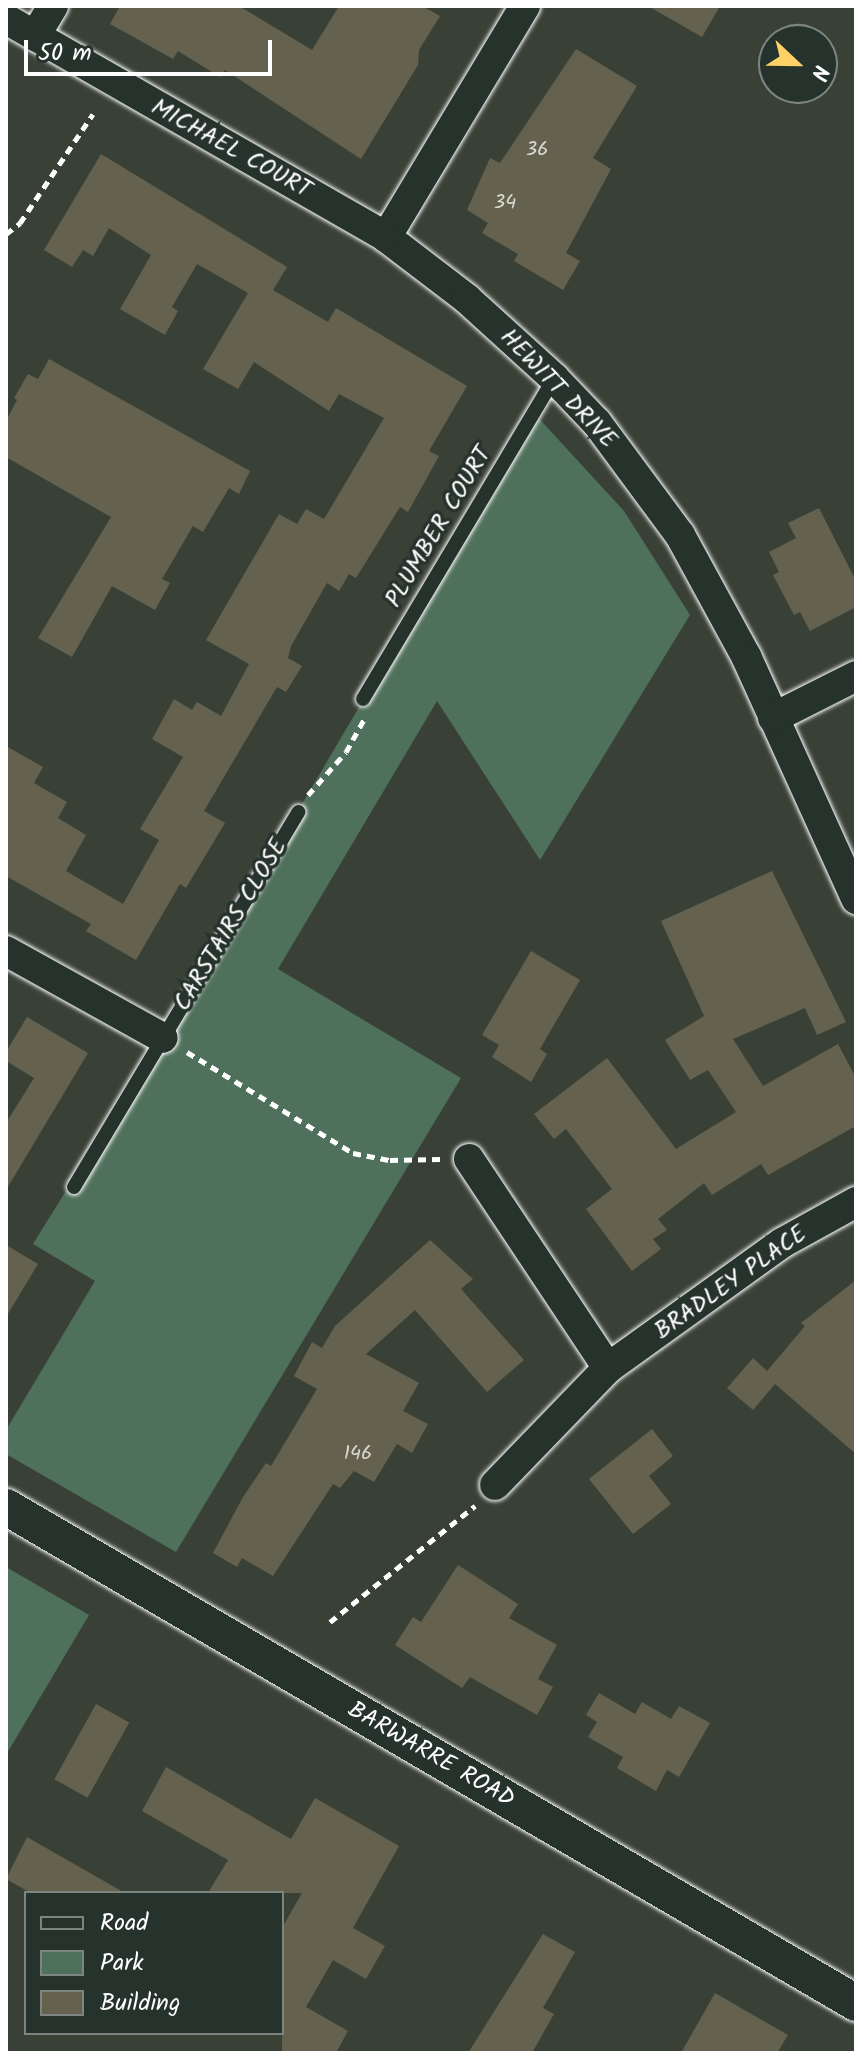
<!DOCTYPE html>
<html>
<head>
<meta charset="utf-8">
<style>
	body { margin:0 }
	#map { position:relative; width:862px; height:2059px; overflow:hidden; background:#394137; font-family:Kalam,sans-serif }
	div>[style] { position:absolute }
	.green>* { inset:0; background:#4f705a }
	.building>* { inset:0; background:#64624e; transform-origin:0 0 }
	.path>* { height:5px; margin-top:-2.5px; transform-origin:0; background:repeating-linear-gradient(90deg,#fff 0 8px,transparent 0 14px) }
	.roads { filter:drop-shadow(0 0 2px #fff) drop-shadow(0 0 2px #fff) }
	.service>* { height:14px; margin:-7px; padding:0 7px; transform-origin:7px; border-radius:7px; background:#26332d }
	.minor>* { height:30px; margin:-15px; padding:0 15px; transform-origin:15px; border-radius:15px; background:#26332d }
	.tertiary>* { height:36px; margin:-18px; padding:0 18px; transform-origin:18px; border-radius:18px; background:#26332d }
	span { translate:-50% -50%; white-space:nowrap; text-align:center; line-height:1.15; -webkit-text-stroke:7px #26332d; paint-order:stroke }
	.number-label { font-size:20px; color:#d8d8d3 }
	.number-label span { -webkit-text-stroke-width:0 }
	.street-label { font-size:24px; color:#fff }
	.frame { position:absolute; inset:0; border:8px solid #fff; pointer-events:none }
	.legend { position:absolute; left:24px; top:1891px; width:260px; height:144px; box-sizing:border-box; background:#26332d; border:2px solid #7d8581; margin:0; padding:10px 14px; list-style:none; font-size:24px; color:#fff }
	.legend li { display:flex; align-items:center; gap:16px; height:40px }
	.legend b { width:40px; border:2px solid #7d8581 }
	.north { position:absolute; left:758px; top:24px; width:80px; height:80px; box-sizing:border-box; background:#26332d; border:2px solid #7d8581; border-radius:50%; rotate:112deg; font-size:22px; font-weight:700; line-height:32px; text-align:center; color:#fff }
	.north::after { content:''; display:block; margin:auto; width:28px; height:36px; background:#ffd166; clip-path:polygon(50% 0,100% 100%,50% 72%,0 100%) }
	.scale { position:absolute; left:24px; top:40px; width:248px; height:36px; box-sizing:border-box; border:4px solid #fff; border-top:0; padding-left:10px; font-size:24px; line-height:28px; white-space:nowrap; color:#fff; -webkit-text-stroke:6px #26332d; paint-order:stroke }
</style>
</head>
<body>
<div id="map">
	<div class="green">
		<i style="clip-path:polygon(533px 412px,624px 511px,690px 615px,540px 860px,437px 701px,278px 969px,461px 1078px,176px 1552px,6px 1454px,6px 1430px,95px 1281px,33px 1244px,223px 938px)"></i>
		<i style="clip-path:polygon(6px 1567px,89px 1615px,6px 1755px)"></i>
	</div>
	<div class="building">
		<i style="clip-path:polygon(120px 6px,239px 6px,312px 50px,339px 6px,422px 6px,440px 16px,419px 50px,418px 65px,361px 159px,225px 70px,220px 77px,178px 51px,173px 59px,110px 24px)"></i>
		<i style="clip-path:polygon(648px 6px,720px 6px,702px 37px)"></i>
		<i style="clip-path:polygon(576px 49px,637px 86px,593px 158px,611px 169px,566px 253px,580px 261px,563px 290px,514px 261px,518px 254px,482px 233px,488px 223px,467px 210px,490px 158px,500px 163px)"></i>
		<i style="clip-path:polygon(101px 154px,287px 267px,273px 290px,328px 322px,336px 308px,467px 386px,429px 451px,439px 456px,408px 512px,400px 507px,356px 578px,349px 574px,339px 591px,327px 583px,291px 646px,288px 658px,302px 666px,286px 692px,277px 687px,204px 811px,225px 823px,186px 888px,180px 884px,136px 960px,86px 931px,91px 924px,6px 876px,6px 746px,43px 767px,34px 783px,67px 802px,58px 818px,86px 835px,66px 871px,123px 904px,159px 840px,140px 829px,183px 757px,152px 739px,174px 699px,192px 710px,197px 702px,221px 716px,249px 664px,206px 640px,279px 514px,297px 524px,306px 509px,324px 519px,384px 418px,339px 394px,329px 411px,254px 362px,238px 389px,203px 369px,248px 293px,197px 264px,172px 307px,178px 311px,165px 335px,120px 309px,151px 255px,109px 228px,93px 256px,83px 250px,72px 267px,44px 250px)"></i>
		<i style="clip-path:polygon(49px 359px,250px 471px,239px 494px,229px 488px,203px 532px,193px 526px,162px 579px,170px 583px,155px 610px,112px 586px,72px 657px,38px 638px,111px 517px,6px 457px,6px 421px,17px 400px,14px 398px,28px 374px,38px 379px)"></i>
		<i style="clip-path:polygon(819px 508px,856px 581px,856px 607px,810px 631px,800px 612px,794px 615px,773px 575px,779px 572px,769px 552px,796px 538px,788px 523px)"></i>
		<i style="clip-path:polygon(772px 871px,846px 1022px,817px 1035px,805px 1008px,733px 1039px,763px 1086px,838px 1044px,856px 1078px,856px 1126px,768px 1175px,761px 1164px,712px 1195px,704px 1183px,658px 1219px,667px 1230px,653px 1239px,661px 1249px,632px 1271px,586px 1209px,612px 1189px,566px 1129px,554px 1139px,534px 1114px,607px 1058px,676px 1149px,736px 1112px,708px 1070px,690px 1080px,665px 1040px,704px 1016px,661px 921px)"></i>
		<i style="clip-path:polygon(531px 951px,580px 980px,540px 1049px,547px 1054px,531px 1082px,492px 1057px,499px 1045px,482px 1035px)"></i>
		<i style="clip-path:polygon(27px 1017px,88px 1053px,6px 1190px,6px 1123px,34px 1078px,6px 1061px,6px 1052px)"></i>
		<i style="clip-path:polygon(430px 1240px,473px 1279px,461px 1289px,524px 1360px,487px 1392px,415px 1310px,366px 1354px,419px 1383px,403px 1411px,428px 1424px,412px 1453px,397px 1444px,374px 1482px,354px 1471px,340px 1488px,333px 1484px,273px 1576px,242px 1558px,237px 1567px,213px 1553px,243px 1497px,266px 1463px,271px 1466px,317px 1389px,294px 1376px,312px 1342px,322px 1348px,335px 1326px)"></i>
		<i style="clip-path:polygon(6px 1245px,38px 1264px,6px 1317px)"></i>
		<i style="clip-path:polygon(856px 1280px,856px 1454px,775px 1384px,753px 1410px,727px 1388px,753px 1358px,767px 1371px,805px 1326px,801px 1323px)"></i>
		<i style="clip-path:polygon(652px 1429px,673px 1456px,649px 1476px,671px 1504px,633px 1534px,589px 1479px)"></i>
		<i style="clip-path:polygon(458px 1565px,518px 1604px,509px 1618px,557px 1645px,538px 1679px,553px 1687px,537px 1715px,470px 1677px,462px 1688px,395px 1645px,413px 1617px,421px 1622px)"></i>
		<i style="clip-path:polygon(599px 1693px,635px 1714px,642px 1702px,671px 1719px,679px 1706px,710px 1723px,679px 1777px,667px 1770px,656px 1791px,617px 1768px,623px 1757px,588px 1737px,597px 1722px,586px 1715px)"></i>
		<i style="left:96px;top:1704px;width:38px;height:86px;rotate:29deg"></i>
		<i style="clip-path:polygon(166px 1767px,291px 1839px,315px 1798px,399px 1846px,353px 1928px,385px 1946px,366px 1979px,333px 1960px,306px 2007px,348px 2031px,336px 2053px,282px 2053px,282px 1928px,302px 1893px,208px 1893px,228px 1860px,142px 1811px)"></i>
		<i style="clip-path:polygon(27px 1837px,125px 1893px,31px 1893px,6px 1879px)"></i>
		<i style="clip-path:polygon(543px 1934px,575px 1952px,543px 2008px,554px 2014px,532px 2053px,468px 2053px)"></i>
		<i style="clip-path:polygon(715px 1993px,788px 2035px,777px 2053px,681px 2053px)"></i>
	</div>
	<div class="path">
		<i style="left:6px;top:234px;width:18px;rotate:-38deg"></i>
		<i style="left:20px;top:223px;width:131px;rotate:-56.2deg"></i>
		<i style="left:308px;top:795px;width:57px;rotate:-48.5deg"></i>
		<i style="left:346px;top:752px;width:37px;rotate:-61deg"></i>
		<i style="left:187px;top:1052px;width:194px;rotate:31.3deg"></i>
		<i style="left:353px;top:1153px;width:38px;rotate:11deg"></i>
		<i style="left:390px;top:1160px;width:50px;rotate:-1.1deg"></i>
		<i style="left:330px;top:1622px;width:186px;rotate:-38.7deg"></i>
	</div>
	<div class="roads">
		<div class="service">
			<i style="left:363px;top:699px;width:374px;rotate:-59.2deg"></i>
			<i style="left:74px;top:1187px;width:437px;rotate:-59.1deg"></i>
		</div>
		<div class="minor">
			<i style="left:525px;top:6px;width:270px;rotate:121deg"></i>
			<i style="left:386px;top:237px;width:102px;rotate:37.4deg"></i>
			<i style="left:467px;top:299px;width:118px;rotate:42.2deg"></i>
			<i style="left:554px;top:378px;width:62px;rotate:46.3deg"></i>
			<i style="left:597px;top:423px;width:139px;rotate:53.5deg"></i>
			<i style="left:680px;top:535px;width:138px;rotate:61.4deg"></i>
			<i style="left:746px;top:656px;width:267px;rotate:65.6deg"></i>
			<i style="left:6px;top:19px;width:438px;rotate:29.8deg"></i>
			<i style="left:35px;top:36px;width:35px;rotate:-59deg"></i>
			<i style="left:773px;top:718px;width:93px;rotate:-26.8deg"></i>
			<i style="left:6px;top:951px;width:179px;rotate:29deg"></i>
			<i style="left:469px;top:1159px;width:251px;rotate:56.4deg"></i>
			<i style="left:608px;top:1368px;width:214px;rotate:-35.7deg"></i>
			<i style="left:782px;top:1243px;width:85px;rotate:-29deg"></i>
			<i style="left:495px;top:1485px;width:163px;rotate:-46deg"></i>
		</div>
		<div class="tertiary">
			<i style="left:6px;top:1507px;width:984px;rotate:30.26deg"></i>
		</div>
	</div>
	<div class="number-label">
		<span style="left:537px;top:150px">36</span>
		<span style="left:505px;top:203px">34</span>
		<span style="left:358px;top:1454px">146</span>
	</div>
	<div class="street-label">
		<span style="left:231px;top:149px;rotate:29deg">MICHAEL COURT</span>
		<span style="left:558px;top:389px;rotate:46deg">HEWITT DRIVE</span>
		<span style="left:439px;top:527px;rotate:-59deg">PLUMBER COURT</span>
		<span style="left:231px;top:925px;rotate:-59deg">CARSTAIRS CLOSE</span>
		<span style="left:731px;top:1283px;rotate:-35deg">BRADLEY PLACE</span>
		<span style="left:431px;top:1755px;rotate:30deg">BARWARRE ROAD</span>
	</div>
	<div class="frame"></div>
	<ul class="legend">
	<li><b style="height:10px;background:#26332d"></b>Road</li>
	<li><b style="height:22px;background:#4f705a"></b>Park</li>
	<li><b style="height:22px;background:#64624e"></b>Building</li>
	</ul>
	<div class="north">N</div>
	<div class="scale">50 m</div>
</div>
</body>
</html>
